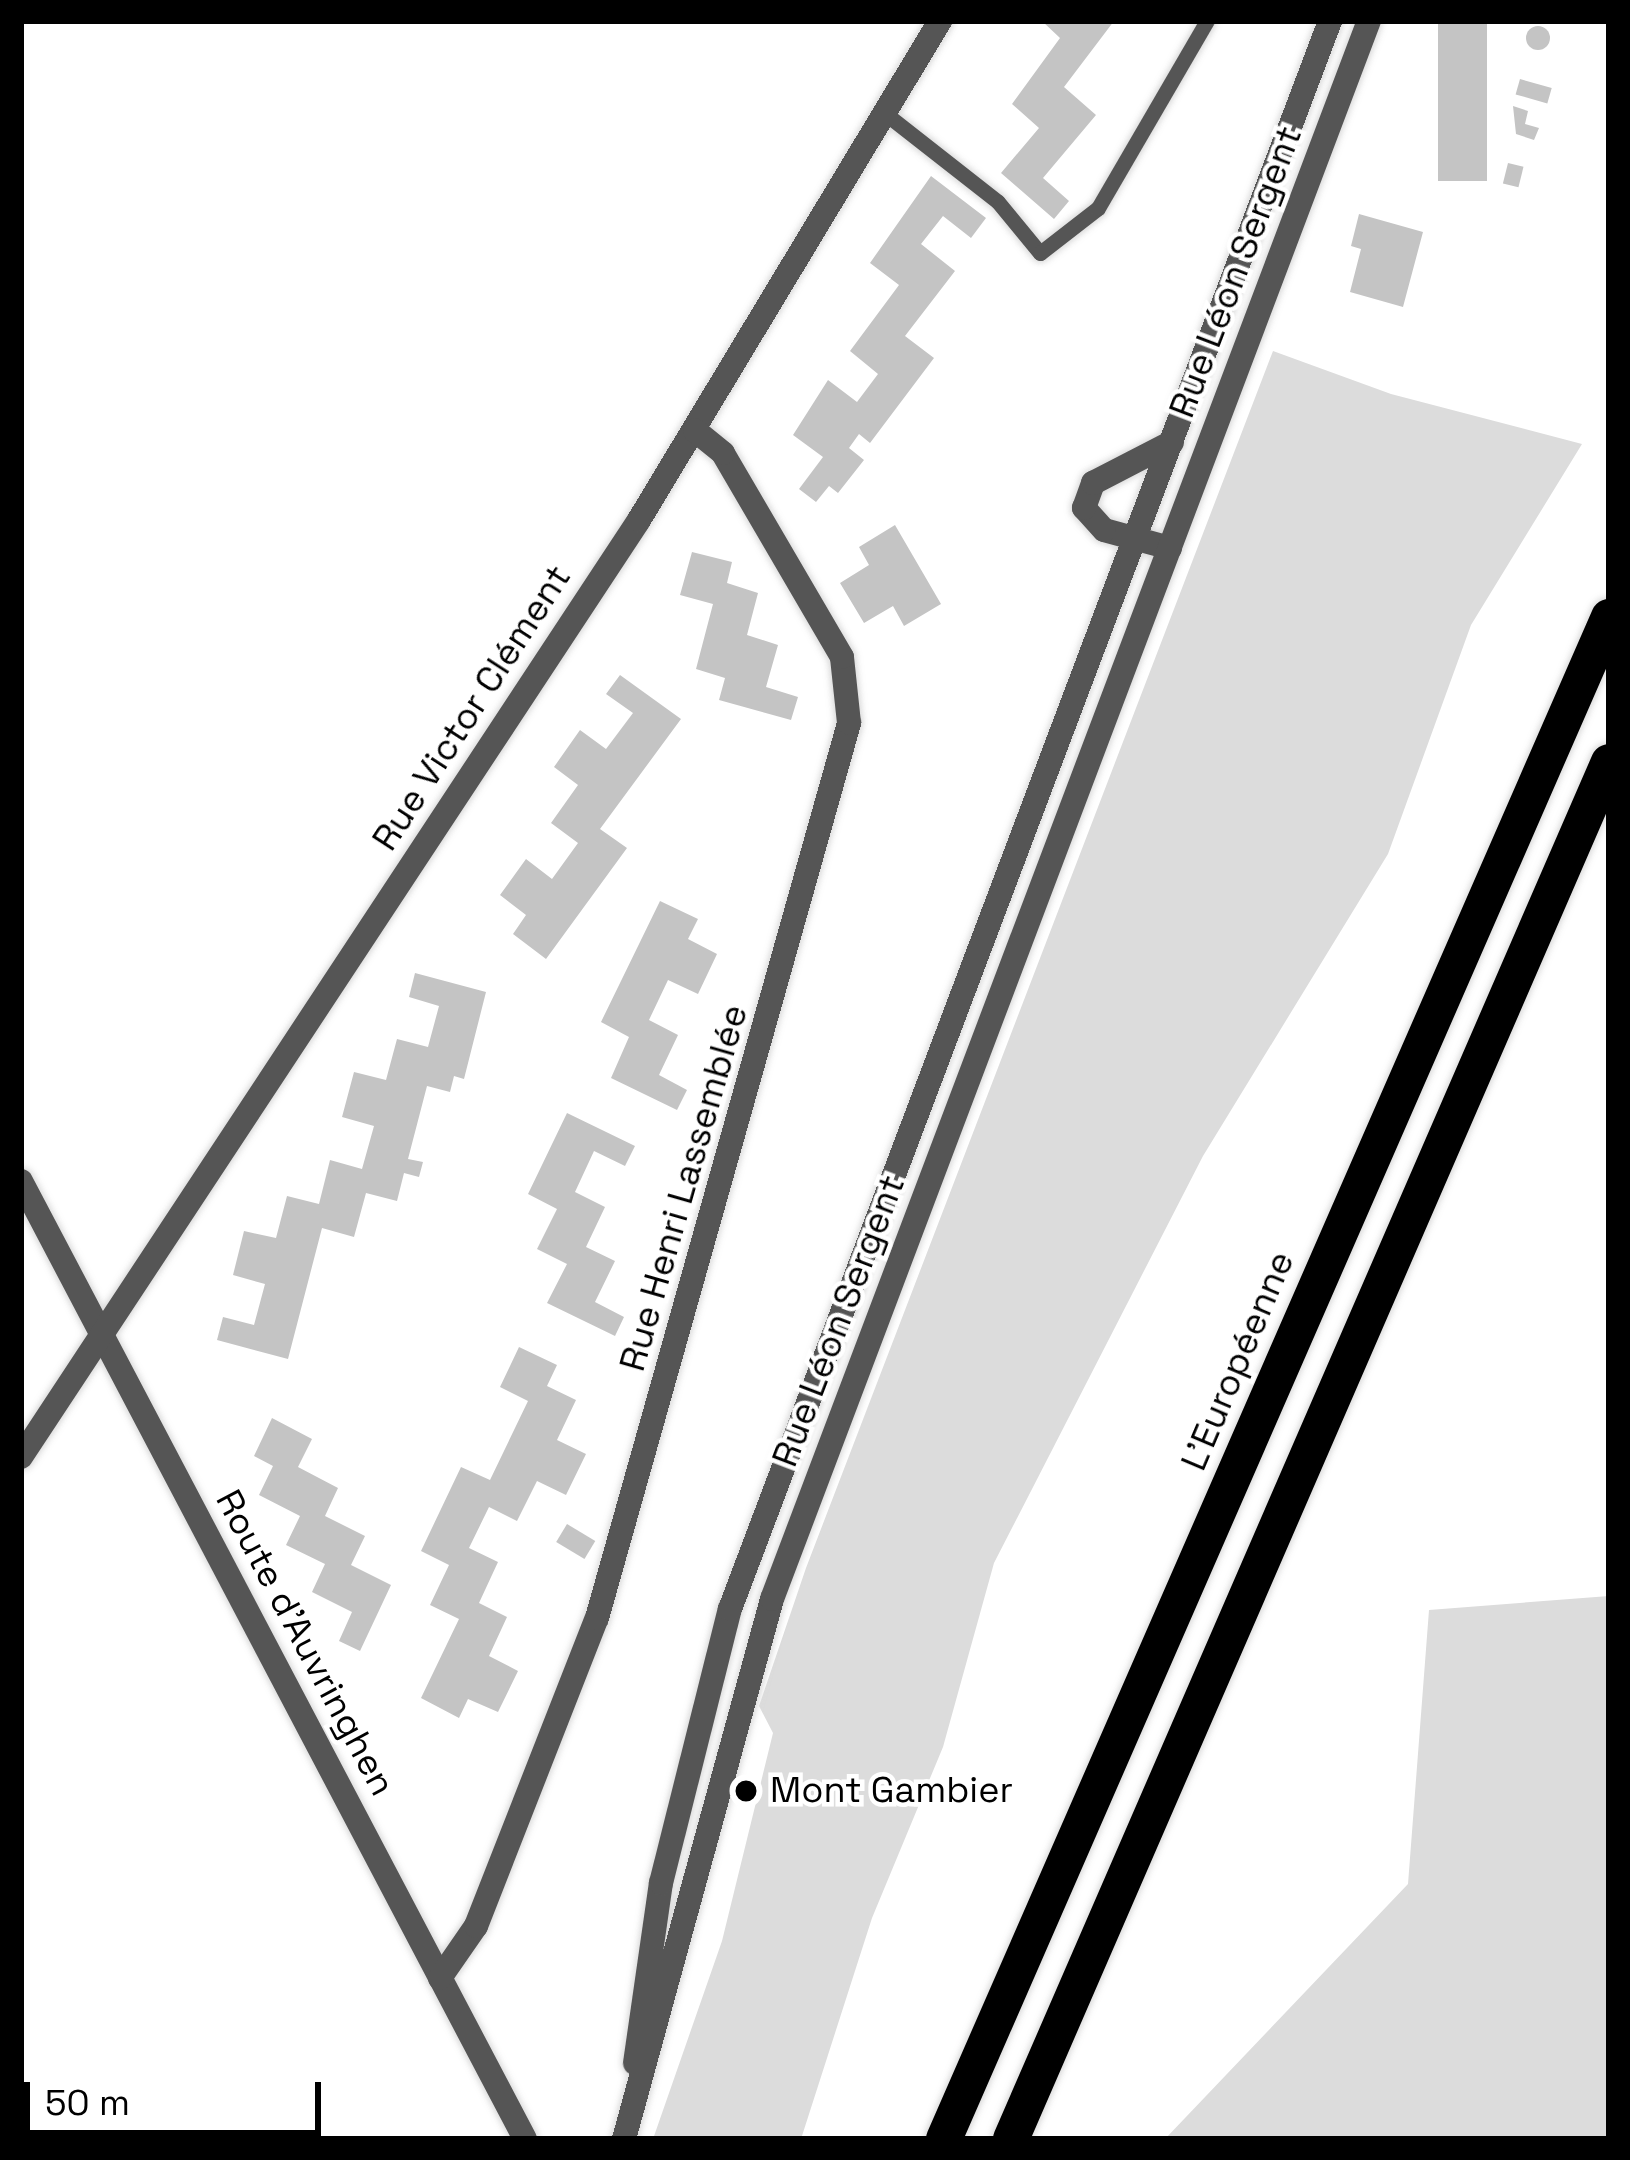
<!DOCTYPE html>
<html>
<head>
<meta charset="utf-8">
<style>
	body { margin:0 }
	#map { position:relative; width:1630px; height:2160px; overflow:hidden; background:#fff; font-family:"Space Grotesk",sans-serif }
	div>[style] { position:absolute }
	.green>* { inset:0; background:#dcdcdc }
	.building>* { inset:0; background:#c4c4c4; transform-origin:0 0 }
	.round { border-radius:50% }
	.roads { filter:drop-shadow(0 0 3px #dbdbdb) drop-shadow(0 0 3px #dbdbdb) }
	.service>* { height:15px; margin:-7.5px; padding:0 7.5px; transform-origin:7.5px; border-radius:7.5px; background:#555 }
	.minor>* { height:24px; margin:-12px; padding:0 12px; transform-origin:12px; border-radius:12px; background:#555 }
	.motorway>* { height:36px; margin:-18px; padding:0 18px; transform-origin:18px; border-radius:18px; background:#000 }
	.dots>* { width:33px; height:33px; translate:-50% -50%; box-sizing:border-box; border:6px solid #fff; border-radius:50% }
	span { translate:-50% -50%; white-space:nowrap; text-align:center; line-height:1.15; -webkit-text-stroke:9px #fff; paint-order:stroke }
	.street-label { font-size:36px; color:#000 }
	.poi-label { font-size:36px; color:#000 }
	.left { translate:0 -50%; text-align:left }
	.frame { position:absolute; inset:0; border:24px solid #000; pointer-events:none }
	.scale { position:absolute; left:24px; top:2082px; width:297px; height:54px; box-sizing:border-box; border:6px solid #000; border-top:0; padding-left:15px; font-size:36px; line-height:42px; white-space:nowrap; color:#000; -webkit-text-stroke:9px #fff; paint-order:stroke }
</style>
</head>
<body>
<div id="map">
	<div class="green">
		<i style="clip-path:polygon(1273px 351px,1391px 394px,1582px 444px,1471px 625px,1388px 854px,1203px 1156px,994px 1563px,943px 1747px,872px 1918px,801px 2139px,653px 2139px,722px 1941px,773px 1733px,759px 1706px,806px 1568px)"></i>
		<i style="clip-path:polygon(1609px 1596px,1609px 2139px,1165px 2139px,1408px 1884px,1429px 1610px)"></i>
	</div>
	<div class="building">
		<i style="clip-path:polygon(1042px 21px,1114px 21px,1064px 87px,1096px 115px,1043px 178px,1069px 201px,1054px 219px,1001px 173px,1039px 128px,1012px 104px,1060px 38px)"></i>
		<i style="left:1438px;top:21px;width:49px;height:160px"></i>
		<i class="round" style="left:1526px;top:26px;width:24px;height:24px"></i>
		<i style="left:1520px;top:79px;width:33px;height:16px;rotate:16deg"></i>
		<i style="clip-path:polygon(1513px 106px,1528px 111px,1525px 124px,1539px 128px,1534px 140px,1516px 134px)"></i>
		<i style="left:1508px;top:163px;width:16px;height:21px;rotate:14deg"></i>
		<i style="clip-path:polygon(931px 176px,986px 218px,971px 238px,943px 216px,921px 244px,955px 271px,905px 336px,934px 358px,870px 443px,859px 434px,849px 448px,864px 460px,838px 493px,829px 486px,816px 502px,799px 489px,823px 457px,793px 435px,828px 380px,857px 402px,878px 374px,850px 351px,899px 285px,870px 263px)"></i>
		<i style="clip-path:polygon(1359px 214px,1423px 232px,1403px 307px,1350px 292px,1361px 249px,1351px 246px)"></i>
		<i style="clip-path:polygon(895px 525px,941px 604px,904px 626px,893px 606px,864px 623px,840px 583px,869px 565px,859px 547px)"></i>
		<i style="clip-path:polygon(692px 552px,732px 562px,727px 583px,758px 593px,747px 635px,778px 645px,766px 687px,798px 697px,791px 720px,719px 700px,725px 678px,696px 669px,713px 604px,680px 595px)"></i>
		<i style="clip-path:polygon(620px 675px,681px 719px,600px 829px,627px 848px,546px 959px,513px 934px,526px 915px,500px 895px,526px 859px,552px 879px,578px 843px,551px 823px,578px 785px,554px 767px,580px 730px,606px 749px,633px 713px,606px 694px)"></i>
		<i style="clip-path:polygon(660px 901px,698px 919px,688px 939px,717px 954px,698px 994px,668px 980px,649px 1020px,678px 1035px,659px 1075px,687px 1090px,677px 1110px,611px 1078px,629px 1037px,601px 1022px)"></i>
		<i style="clip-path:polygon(415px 973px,486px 992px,464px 1079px,454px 1076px,450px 1092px,427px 1086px,408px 1159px,423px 1162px,419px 1177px,404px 1173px,397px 1201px,366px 1193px,354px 1237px,322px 1228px,288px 1359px,217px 1340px,223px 1317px,254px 1325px,265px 1284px,233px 1275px,244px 1231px,276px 1238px,287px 1196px,319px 1204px,330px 1160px,362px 1169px,374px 1126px,342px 1117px,354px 1072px,386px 1080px,397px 1039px,428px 1047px,439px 1006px,409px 997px)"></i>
		<i style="clip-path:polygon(567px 1113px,635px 1146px,625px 1166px,594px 1151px,575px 1192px,605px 1207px,586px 1247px,615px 1261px,595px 1302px,624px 1317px,615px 1336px,547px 1303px,567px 1264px,537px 1249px,557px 1209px,528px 1194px)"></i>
		<i style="clip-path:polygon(519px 1347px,557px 1365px,547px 1386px,576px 1400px,557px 1440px,586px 1454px,566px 1495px,537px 1481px,517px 1521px,489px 1507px,469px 1548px,498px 1562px,479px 1603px,507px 1617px,489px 1656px,518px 1671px,498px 1712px,468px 1699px,459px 1718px,421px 1698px,459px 1619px,430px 1605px,449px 1565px,421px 1551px,461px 1467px,490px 1480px,528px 1401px,500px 1387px)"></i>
		<i style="clip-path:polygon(272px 1418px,312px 1439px,298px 1467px,338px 1488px,325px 1516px,365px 1536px,351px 1565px,391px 1585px,360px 1651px,339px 1641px,352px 1612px,312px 1592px,325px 1564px,286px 1545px,300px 1516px,259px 1495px,273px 1466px,254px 1456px)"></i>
		<i style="left:567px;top:1524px;width:33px;height:21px;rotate:31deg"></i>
	</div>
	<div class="roads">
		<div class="service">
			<i style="left:882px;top:111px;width:147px;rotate:38.1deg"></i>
			<i style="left:998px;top:202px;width:66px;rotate:50.5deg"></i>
			<i style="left:1040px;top:253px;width:73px;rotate:-37.8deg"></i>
			<i style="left:1098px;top:208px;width:216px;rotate:-59.8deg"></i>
		</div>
		<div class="minor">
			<i style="left:1170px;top:548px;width:68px;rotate:-164.7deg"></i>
			<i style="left:1104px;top:530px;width:30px;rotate:-132deg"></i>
			<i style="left:1084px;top:508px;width:27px;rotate:-70deg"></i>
			<i style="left:1093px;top:483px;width:89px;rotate:-27.4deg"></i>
			<i style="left:21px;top:1181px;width:1082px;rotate:62.25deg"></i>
			<i style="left:21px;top:1457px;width:1122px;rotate:-56.59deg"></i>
			<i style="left:639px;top:520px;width:583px;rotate:-58.9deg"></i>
			<i style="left:440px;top:1978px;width:63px;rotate:-55.3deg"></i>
			<i style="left:476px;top:1926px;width:331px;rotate:-68.6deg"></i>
			<i style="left:597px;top:1618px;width:930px;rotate:-74.27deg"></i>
			<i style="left:849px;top:723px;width:66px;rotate:-96.1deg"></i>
			<i style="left:842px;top:657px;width:236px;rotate:-120.3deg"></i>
			<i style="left:723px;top:453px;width:36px;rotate:-141deg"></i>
			<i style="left:635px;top:2063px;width:182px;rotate:-81.8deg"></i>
			<i style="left:661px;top:1883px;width:283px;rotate:-75.9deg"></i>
			<i style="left:730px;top:1609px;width:1698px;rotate:-69.3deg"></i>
			<i style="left:624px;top:2139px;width:560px;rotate:-74.67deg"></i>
			<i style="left:772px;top:1599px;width:1687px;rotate:-69.28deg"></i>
		</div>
		<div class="motorway">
			<i style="left:944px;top:2139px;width:1661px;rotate:-66.4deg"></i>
			<i style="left:1011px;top:2139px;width:1501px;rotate:-66.53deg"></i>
		</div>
	</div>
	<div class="dots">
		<i style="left:746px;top:1791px;background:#000"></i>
	</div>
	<div class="street-label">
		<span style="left:1236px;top:272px;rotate:-69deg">Rue Léon Sergent</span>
		<span style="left:472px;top:708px;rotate:-57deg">Rue Victor Clément</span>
		<span style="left:684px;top:1188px;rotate:-74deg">Rue Henri Lassemblée</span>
		<span style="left:839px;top:1321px;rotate:-69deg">Rue Léon Sergent</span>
		<span style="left:1238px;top:1361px;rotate:-67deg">L'Européenne</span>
		<span style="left:305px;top:1643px;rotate:62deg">Route d'Auvringhen</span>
	</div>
	<div class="poi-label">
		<span class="left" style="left:770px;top:1791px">Mont Gambier</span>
	</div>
	<div class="frame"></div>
	<div class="scale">50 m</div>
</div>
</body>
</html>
